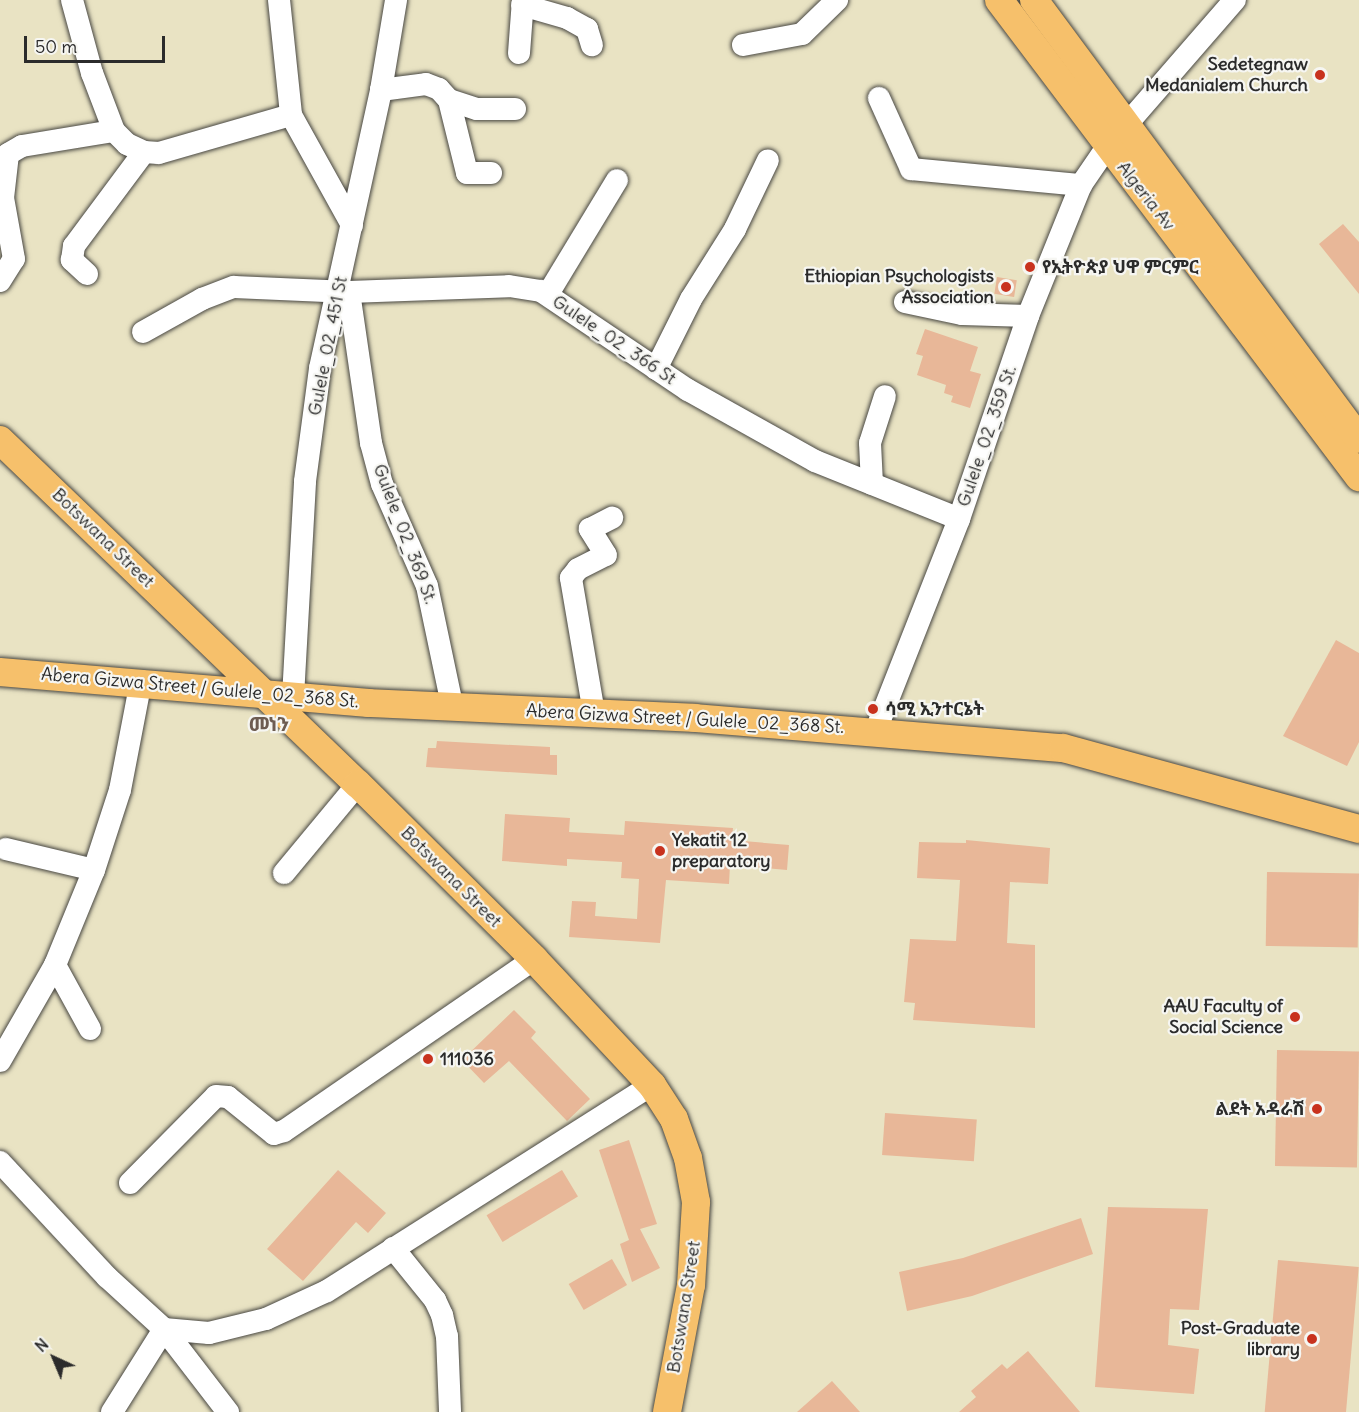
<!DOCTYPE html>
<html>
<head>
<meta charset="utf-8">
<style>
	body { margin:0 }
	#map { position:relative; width:1359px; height:1412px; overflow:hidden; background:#e9e3c3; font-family:Delius,"Noto Sans Ethiopic",sans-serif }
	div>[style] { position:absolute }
	.building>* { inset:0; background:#e8b798; transform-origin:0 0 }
	.roads { filter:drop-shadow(0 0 2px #484742) drop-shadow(0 0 2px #484742) }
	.minor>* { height:22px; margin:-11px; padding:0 11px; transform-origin:11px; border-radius:11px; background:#fff }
	.major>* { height:28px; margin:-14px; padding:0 14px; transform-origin:14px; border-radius:14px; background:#f6c06b }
	.dots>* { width:16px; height:16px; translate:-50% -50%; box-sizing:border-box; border:3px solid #f6f6f2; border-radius:50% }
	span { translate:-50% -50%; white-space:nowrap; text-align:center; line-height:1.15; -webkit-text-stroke:4.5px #f6f6f2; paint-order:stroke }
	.poi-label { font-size:18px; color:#2b2b2b; font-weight:700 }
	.right { translate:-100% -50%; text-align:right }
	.left { translate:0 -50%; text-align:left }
	.street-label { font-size:18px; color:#2b2b2b }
	.neighbourhood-label { font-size:20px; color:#6d5c51; font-weight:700 }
	.north { position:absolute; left:24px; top:1328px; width:60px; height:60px; -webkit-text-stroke:4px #f6f6f2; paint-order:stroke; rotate:316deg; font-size:16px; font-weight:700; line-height:24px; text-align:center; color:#2b2b2b }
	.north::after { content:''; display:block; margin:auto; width:21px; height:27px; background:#2b2b2b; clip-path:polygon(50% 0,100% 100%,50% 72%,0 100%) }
	.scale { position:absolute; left:24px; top:36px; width:141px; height:27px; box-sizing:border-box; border:3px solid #2b2b2b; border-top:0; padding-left:8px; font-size:18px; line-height:21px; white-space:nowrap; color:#2b2b2b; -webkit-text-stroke:4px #f6f6f2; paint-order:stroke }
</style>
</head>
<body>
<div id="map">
	<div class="building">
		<i style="clip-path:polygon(1343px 224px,1359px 242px,1359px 294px,1319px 244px)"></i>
		<i style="left:997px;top:277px;width:20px;height:17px;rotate:9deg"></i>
		<i style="clip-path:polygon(925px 329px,978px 347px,970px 371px,981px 374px,970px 408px,951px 402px,953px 396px,944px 393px,946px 385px,917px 375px,923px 356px,916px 354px)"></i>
		<i style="clip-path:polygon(1336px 640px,1359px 653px,1359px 742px,1347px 766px,1283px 736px)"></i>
		<i style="clip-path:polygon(437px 741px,550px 747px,550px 755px,557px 755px,557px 775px,426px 767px,428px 748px,436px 748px)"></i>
		<i style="clip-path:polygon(505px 814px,570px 818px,569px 832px,624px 835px,625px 821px,733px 828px,732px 840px,789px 845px,787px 870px,730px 865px,729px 884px,666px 880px,660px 943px,569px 937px,572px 901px,596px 902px,595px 916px,637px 919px,639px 879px,621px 878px,622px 862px,567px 859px,567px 866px,502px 861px)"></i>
		<i style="clip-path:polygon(966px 840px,1050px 848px,1048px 884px,1010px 882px,1007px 943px,1035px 945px,1035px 1028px,913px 1020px,915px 1003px,904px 1002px,910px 939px,956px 941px,960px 880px,917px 878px,919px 842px,966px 843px)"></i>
		<i style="left:1267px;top:872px;width:92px;height:74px;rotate:1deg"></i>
		<i style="clip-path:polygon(514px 1010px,536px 1032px,531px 1038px,590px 1099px,567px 1121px,509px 1061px,484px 1083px,462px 1060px)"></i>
		<i style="left:1277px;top:1050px;width:82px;height:116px;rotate:1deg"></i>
		<i style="left:885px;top:1113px;width:92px;height:42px;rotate:4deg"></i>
		<i style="clip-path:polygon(629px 1140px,657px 1224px,640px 1229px,660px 1268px,632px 1282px,620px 1244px,629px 1240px,599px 1150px)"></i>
		<i style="clip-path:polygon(338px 1170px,386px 1213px,368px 1233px,356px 1222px,303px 1281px,267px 1249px)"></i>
		<i style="left:562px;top:1170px;width:31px;height:88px;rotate:59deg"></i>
		<i style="clip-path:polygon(1108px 1207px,1208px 1209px,1199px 1310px,1170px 1309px,1168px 1345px,1199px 1349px,1194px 1394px,1095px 1387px)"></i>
		<i style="clip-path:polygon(1081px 1218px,1093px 1254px,972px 1296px,907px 1311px,899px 1272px,963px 1258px)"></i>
		<i style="left:612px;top:1259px;width:30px;height:50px;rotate:60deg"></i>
		<i style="left:1278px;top:1260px;width:81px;height:153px;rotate:5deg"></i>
		<i style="clip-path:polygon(1028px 1351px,1080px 1412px,959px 1412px,976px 1397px,971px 1391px,1002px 1364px,1007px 1369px)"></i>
		<i style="clip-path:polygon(832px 1381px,860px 1412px,797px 1412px)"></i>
	</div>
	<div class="roads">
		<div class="minor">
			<i style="left:72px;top:0;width:76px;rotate:74.7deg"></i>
			<i style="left:92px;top:73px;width:62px;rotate:69.2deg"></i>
			<i style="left:114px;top:131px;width:18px;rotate:45deg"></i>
			<i style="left:127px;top:144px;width:19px;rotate:25deg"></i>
			<i style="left:144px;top:152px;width:15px;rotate:4deg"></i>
			<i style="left:159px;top:153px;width:137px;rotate:-16.1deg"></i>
			<i style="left:279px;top:0;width:116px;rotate:84deg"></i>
			<i style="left:291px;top:115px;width:126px;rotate:61deg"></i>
			<i style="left:522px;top:5px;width:47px;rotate:16.1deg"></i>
			<i style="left:567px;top:18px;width:23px;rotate:29deg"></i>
			<i style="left:587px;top:29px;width:17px;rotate:73deg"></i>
			<i style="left:743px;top:45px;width:60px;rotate:-10.6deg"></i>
			<i style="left:802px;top:34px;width:49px;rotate:-44.2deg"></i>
			<i style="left:519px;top:53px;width:53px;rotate:-85.7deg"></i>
			<i style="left:381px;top:90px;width:45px;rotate:-7.6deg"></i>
			<i style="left:426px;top:84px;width:14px;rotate:21deg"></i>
			<i style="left:439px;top:89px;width:15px;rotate:48deg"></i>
			<i style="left:449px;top:100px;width:75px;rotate:76.1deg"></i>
			<i style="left:467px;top:173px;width:24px"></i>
			<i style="left:879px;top:98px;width:78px;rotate:65.7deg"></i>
			<i style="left:911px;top:169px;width:171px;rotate:5.4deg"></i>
			<i style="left:449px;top:100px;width:29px;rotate:18deg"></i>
			<i style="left:477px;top:109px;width:38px"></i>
			<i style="left:87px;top:274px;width:21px;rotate:-137deg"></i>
			<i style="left:72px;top:260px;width:14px;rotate:-82deg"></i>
			<i style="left:74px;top:246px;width:117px;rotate:-53.3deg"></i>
			<i style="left:0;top:281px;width:26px;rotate:-58deg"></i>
			<i style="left:14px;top:259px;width:62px;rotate:-100.2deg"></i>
			<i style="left:3px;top:198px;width:44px;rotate:-83.5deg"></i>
			<i style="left:8px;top:154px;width:16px;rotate:-30deg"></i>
			<i style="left:22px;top:146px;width:93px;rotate:-9.3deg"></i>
			<i style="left:349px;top:292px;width:153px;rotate:81.7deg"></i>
			<i style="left:371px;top:443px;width:42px;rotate:75deg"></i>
			<i style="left:382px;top:484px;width:111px;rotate:66.2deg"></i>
			<i style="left:427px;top:586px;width:122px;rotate:78.1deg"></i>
			<i style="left:548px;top:294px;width:133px;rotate:-58.8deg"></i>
			<i style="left:905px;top:302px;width:58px;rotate:11.9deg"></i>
			<i style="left:962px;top:314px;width:66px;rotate:1.7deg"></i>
			<i style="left:143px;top:332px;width:68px;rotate:-29.2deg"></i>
			<i style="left:202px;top:299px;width:34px;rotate:-21deg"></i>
			<i style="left:234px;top:287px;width:115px;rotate:2.5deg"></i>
			<i style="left:349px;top:292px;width:160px;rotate:-2.1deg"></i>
			<i style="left:509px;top:286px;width:32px;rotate:9deg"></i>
			<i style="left:541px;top:291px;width:177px;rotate:34deg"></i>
			<i style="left:688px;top:390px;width:145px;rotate:29.2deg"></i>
			<i style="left:815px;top:461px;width:155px;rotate:21.9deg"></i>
			<i style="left:656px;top:369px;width:78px;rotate:-63.4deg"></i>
			<i style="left:691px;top:299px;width:83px;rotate:-57.8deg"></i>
			<i style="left:735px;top:229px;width:76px;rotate:-64.4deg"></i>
			<i style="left:872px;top:484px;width:41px;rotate:-92.8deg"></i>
			<i style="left:870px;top:443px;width:49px;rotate:-72.3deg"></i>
			<i style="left:293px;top:697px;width:216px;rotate:-86.8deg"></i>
			<i style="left:305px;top:481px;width:114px;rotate:-82.4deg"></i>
			<i style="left:320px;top:368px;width:285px;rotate:-77.6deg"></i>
			<i style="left:381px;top:90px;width:91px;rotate:-80.5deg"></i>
			<i style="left:594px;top:713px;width:137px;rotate:-99.7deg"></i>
			<i style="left:571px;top:578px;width:11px;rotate:-52deg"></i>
			<i style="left:578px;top:569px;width:31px;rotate:-27deg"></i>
			<i style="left:606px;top:555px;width:31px;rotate:-122deg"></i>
			<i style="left:590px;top:529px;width:25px;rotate:-27deg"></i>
			<i style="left:876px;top:730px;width:227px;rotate:-68.5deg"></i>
			<i style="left:959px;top:519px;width:214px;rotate:-71.2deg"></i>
			<i style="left:1028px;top:316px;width:141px;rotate:-68deg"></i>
			<i style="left:1081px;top:185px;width:46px;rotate:-55.6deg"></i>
			<i style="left:1107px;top:147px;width:195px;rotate:-49deg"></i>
			<i style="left:6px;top:849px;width:90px;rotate:13.4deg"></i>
			<i style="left:284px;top:873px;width:116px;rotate:-50.3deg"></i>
			<i style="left:55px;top:965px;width:73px;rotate:61.3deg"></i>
			<i style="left:0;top:1061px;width:111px;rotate:-60.2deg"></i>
			<i style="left:55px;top:965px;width:103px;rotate:-67.7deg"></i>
			<i style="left:94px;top:870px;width:84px;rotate:-72deg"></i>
			<i style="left:120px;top:790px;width:111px;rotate:-79.1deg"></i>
			<i style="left:0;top:1162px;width:157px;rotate:47.1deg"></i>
			<i style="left:107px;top:1277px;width:77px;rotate:42.4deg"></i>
			<i style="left:164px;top:1329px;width:105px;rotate:52.4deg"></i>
			<i style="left:130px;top:1183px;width:122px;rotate:-45.3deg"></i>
			<i style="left:216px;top:1096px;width:12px;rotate:5deg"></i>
			<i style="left:228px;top:1097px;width:59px;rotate:38.8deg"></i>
			<i style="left:274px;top:1134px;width:10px;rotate:-17deg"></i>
			<i style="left:284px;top:1131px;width:303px;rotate:-34.5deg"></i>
			<i style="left:393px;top:1248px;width:67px;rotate:51.1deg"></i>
			<i style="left:435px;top:1300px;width:17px;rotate:65deg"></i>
			<i style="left:442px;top:1315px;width:22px;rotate:77deg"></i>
			<i style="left:447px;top:1336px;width:76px;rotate:87.7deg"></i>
			<i style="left:112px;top:1412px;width:98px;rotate:-57.9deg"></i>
			<i style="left:164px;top:1329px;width:45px;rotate:5.1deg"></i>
			<i style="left:209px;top:1333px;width:59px;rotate:-13.8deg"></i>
			<i style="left:266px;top:1319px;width:67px;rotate:-24.7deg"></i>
			<i style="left:327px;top:1291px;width:385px;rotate:-32.4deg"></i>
		</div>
		<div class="major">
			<i style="left:999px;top:0;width:598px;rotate:52.96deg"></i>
			<i style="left:1034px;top:0;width:546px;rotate:53.49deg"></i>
			<i style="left:0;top:440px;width:496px;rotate:43.9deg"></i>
			<i style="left:358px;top:784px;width:248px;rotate:44.8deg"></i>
			<i style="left:534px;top:959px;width:173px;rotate:46.9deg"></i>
			<i style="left:652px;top:1085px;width:40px;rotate:57.1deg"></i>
			<i style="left:674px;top:1119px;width:41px;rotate:70.3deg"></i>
			<i style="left:688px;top:1158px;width:45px;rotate:79.7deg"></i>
			<i style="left:696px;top:1202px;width:83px;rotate:93.4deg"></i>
			<i style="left:691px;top:1285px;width:129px;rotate:100.7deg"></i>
			<i style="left:0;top:672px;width:370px;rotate:4.8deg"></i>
			<i style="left:369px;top:703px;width:326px;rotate:2.6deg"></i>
			<i style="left:695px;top:718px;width:369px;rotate:4.7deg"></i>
			<i style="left:1063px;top:748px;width:307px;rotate:15.3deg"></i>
		</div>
	</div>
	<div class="dots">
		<i style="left:1320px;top:75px;background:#c8321e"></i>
		<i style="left:1030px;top:267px;background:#c8321e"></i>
		<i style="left:1006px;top:287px;background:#c8321e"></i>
		<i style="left:873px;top:709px;background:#c8321e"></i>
		<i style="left:660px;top:851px;background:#c8321e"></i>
		<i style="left:1295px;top:1017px;background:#c8321e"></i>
		<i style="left:428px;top:1059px;background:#c8321e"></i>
		<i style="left:1317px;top:1109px;background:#c8321e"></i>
		<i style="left:1312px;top:1339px;background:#c8321e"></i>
	</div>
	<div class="poi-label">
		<span class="right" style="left:1308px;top:75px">Sedetegnaw<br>Medanialem Church</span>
		<span class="left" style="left:1042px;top:267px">የኢትዮጵያ ህዋ ምርምር</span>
		<span class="right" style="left:994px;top:287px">Ethiopian Psychologists<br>Association</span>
		<span class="left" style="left:885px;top:709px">ሳሚ ኢንተርኔት</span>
		<span class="left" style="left:672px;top:851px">Yekatit 12<br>preparatory</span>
		<span class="right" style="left:1283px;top:1017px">AAU Faculty of<br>Social Science</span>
		<span class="left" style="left:440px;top:1059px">111036</span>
		<span class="right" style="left:1305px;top:1109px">ልደት አዳራሽ</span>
		<span class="right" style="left:1300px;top:1339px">Post-Graduate<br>library</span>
	</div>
	<div class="street-label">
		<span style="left:1146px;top:196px;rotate:52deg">Algeria Av</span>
		<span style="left:614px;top:340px;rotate:34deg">Gulele_02_366 St</span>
		<span style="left:328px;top:346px;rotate:-79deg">Gulele_02_451 St</span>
		<span style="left:987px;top:436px;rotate:-71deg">Gulele_02_359 St.</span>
		<span style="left:405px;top:534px;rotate:69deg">Gulele_02_369 St.</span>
		<span style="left:103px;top:538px;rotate:44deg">Botswana Street</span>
		<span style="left:200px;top:688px;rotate:5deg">Abera Gizwa Street / Gulele_02_368 St.</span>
		<span style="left:685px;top:719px;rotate:3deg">Abera Gizwa Street / Gulele_02_368 St.</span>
		<span style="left:451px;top:877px;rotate:45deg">Botswana Street</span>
		<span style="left:684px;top:1307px;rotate:-81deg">Botswana Street</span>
	</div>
	<div class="neighbourhood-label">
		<span style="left:269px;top:723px">መነን</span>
	</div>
	<div class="north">N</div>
	<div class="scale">50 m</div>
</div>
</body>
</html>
